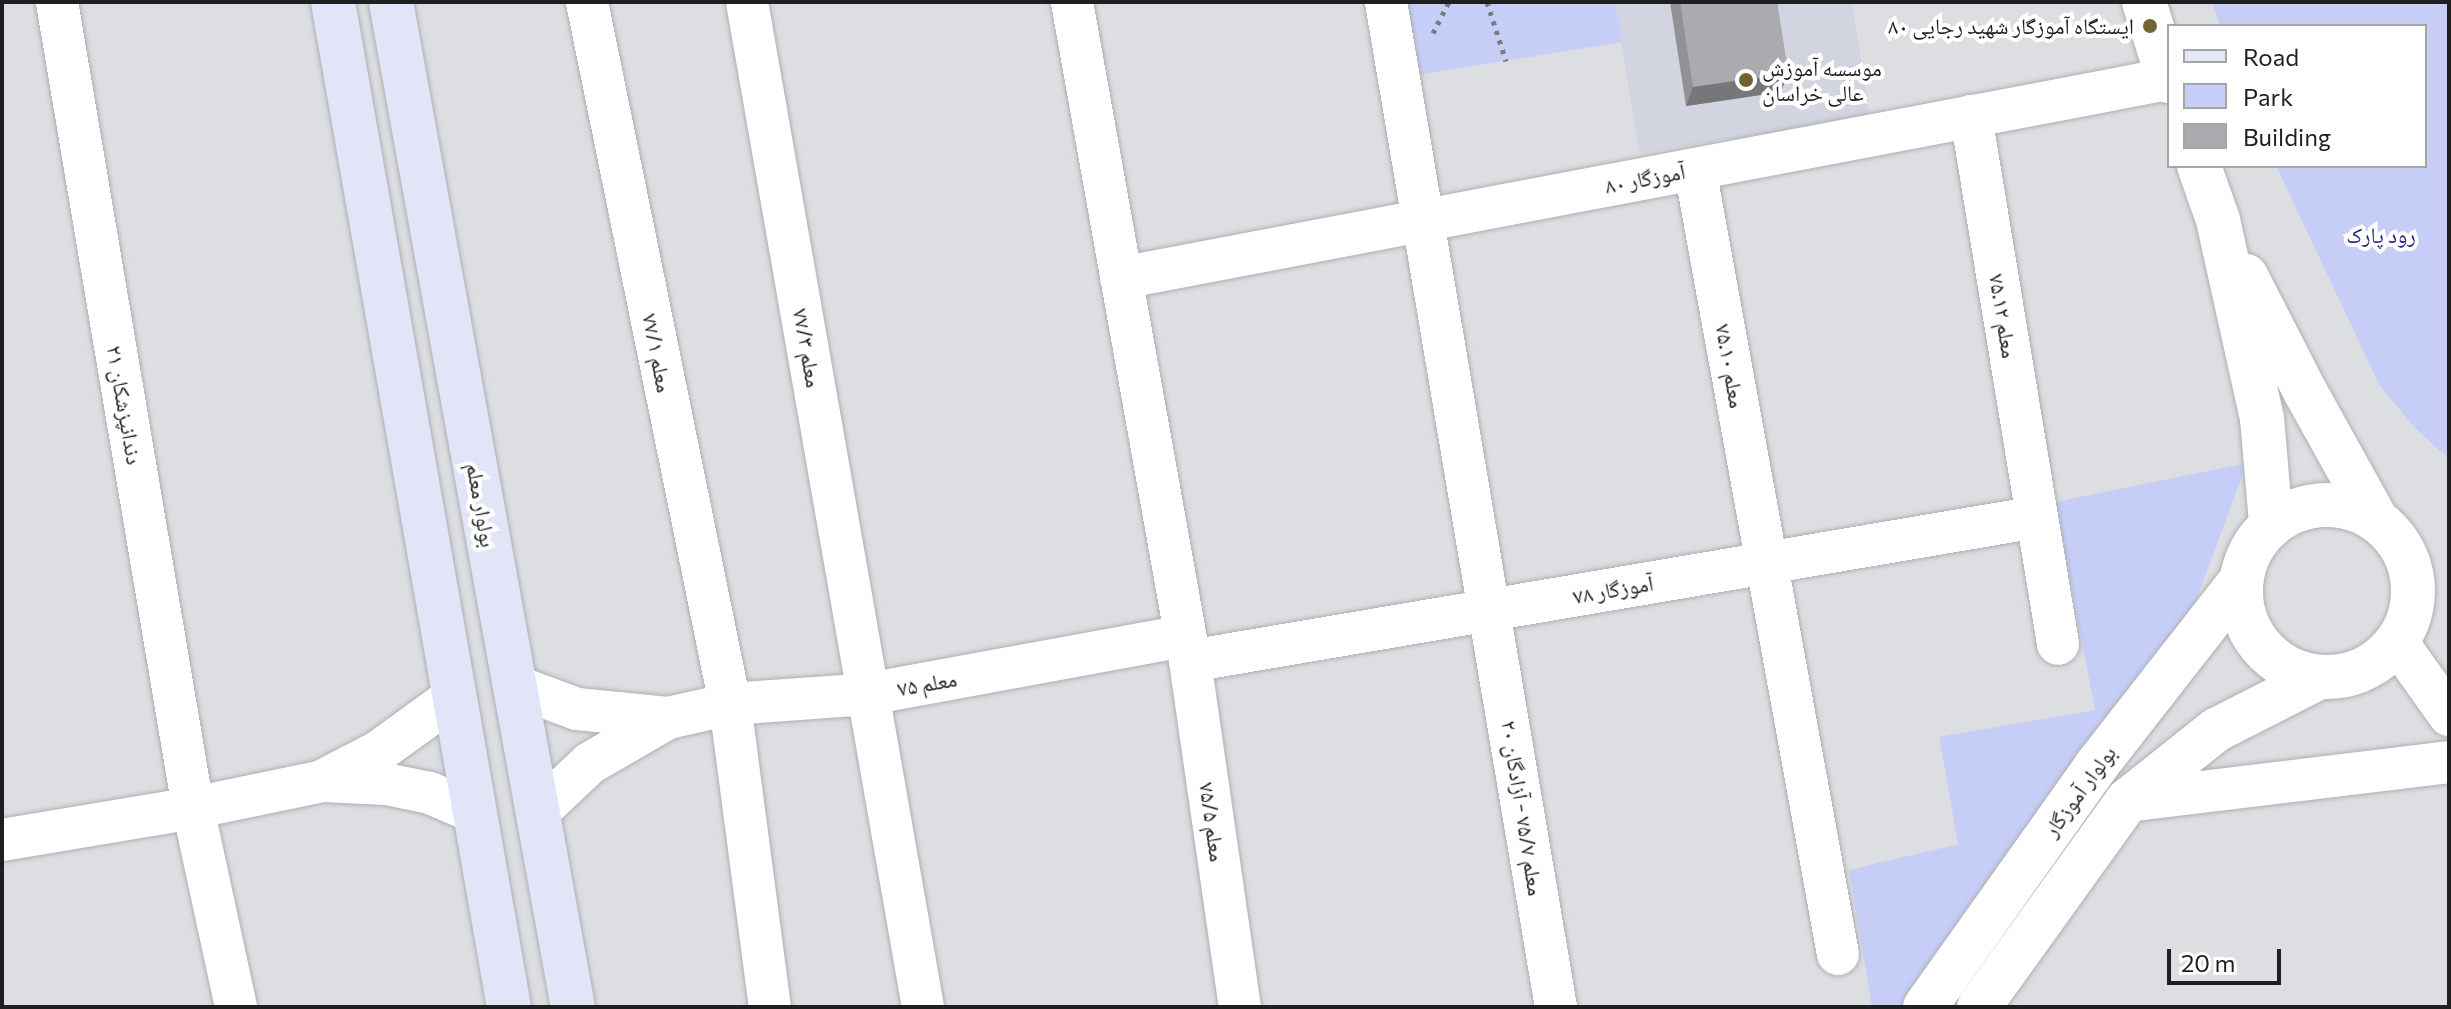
<!DOCTYPE html>
<html>
<head>
<meta charset="utf-8">
<style>
	body { margin:0 }
	#map { position:relative; width:2451px; height:1009px; overflow:hidden; background:#dddee2; font-family:Commissioner,"Noto Naskh Arabic",sans-serif }
	div>[style] { position:absolute }
	.built>* { inset:0; background:#d2d4e0 }
	.green>* { inset:0; background:#c6cef8 }
	.path>* { height:5px; margin-top:-2.5px; transform-origin:0; background:repeating-linear-gradient(90deg,#7a7b7e 0 4px,transparent 0 10px) }
	.roads { filter:drop-shadow(0 0 2px #aeafb3) drop-shadow(0 0 2px #aeafb3) }
	.minor>* { height:42px; margin:-21px; padding:0 21px; transform-origin:21px; border-radius:21px; background:#fff }
	.secondary>* { height:44px; margin:-22px; padding:0 22px; transform-origin:22px; border-radius:22px; background:#fff }
	.secondary>.ring { margin:-22px; padding:0; box-sizing:content-box; background:none; border:44px solid #fff; border-radius:50% }
	.primary>* { height:44px; margin:-22px; padding:0 22px; transform-origin:22px; border-radius:22px; background:#e1e5f7 }
	.wall>* { inset:0; background:#929296 }
	.shaded-wall>* { inset:0; background:#77777a }
	.building>* { inset:0; background:#aaaaaf }
	.dots>* { width:22px; height:22px; translate:-50% -50%; box-sizing:border-box; border:4px solid #fff; border-radius:50% }
	span { translate:-50% -50%; white-space:nowrap; text-align:center; line-height:1.15; -webkit-text-stroke:8px #fff; paint-order:stroke }
	.poi-label { font-size:22px; color:#1e1f20 }
	.right { translate:-100% -50%; text-align:right }
	.left { translate:0 -50%; text-align:left }
	.street-label { font-size:22px; color:#1e1f20 }
	.park-label { font-size:22px; color:#271e81 }
	.frame { position:absolute; inset:0; border:4px solid #1e1f20; pointer-events:none }
	.legend { position:absolute; left:2167px; top:24px; width:260px; height:144px; box-sizing:border-box; background:#fff; border:2px solid #a5a5a6; margin:0; padding:10px 14px; list-style:none; font-size:24px; color:#1e1f20 }
	.legend li { display:flex; align-items:center; gap:16px; height:40px }
	.legend b { width:40px; border:2px solid #a5a5a6 }
	.scale { position:absolute; left:2167px; top:949px; width:114px; height:36px; box-sizing:border-box; border:4px solid #1e1f20; border-top:0; padding-left:10px; font-size:24px; line-height:28px; white-space:nowrap; color:#1e1f20; -webkit-text-stroke:6px #fff; paint-order:stroke }
</style>
</head>
<body>
<div id="map">
	<div class="built">
		<i style="clip-path:polygon(1615px 2px,1852px 2px,1870px 117px,1639px 153px)"></i>
	</div>
	<div class="green">
		<i style="clip-path:polygon(1398px 2px,1615px 2px,1622px 42px,1410px 76px)"></i>
		<i style="clip-path:polygon(2212px 2px,2449px 2px,2449px 459px,2414px 427px,2380px 386px,2276px 166px,2425px 166px,2425px 26px,2220px 26px)"></i>
		<i style="clip-path:polygon(2247px 463px,2184px 633px,1914px 1007px,1872px 1007px,1849px 870px,1958px 844px,1939px 737px,2095px 710px,2055px 502px)"></i>
	</div>
	<div class="path">
		<i style="left:1487px;top:2px;width:62px;rotate:72.1deg"></i>
		<i style="left:1433px;top:33px;width:35px;rotate:-63deg"></i>
	</div>
	<div class="roads">
		<div class="minor">
			<i style="left:57px;top:2px;width:817px;rotate:80.42deg"></i>
			<i style="left:193px;top:808px;width:204px;rotate:77.8deg"></i>
			<i style="left:587px;top:2px;width:716px;rotate:78.49deg"></i>
			<i style="left:730px;top:704px;width:306px;rotate:82.5deg"></i>
			<i style="left:747px;top:2px;width:1020px;rotate:80.07deg"></i>
			<i style="left:1072px;top:2px;width:669px;rotate:79.85deg"></i>
			<i style="left:1190px;top:661px;width:350px;rotate:81.8deg"></i>
			<i style="left:1386px;top:2px;width:1019px;rotate:80.4deg"></i>
			<i style="left:1971px;top:116px;width:535px;rotate:80.64deg"></i>
			<i style="left:1695px;top:169px;width:798px;rotate:79.68deg"></i>
			<i style="left:1121px;top:278px;width:1066px;rotate:-10.76deg"></i>
			<i style="left:2397px;top:642px;width:90px;rotate:54.5deg"></i>
			<i style="left:1190px;top:661px;width:859px;rotate:-9.65deg"></i>
			<i style="left:515px;top:686px;width:66px;rotate:20.4deg"></i>
			<i style="left:577px;top:709px;width:91px;rotate:5.6deg"></i>
			<i style="left:324px;top:780px;width:61px;rotate:-27.4deg"></i>
			<i style="left:378px;top:752px;width:94px;rotate:-35.9deg"></i>
			<i style="left:2127px;top:801px;width:324px;rotate:-6.9deg"></i>
			<i style="left:538px;top:812px;width:71px;rotate:-43.3deg"></i>
			<i style="left:590px;top:763px;width:90px;rotate:-30deg"></i>
			<i style="left:668px;top:718px;width:64px;rotate:-12.7deg"></i>
			<i style="left:730px;top:704px;width:138px;rotate:-4.1deg"></i>
			<i style="left:868px;top:694px;width:322px;rotate:-10.4deg"></i>
			<i style="left:2px;top:840px;width:194px;rotate:-9.5deg"></i>
			<i style="left:193px;top:808px;width:133px;rotate:-11.7deg"></i>
			<i style="left:323px;top:781px;width:63px;rotate:2.7deg"></i>
			<i style="left:386px;top:784px;width:45px;rotate:11.6deg"></i>
			<i style="left:430px;top:793px;width:48px;rotate:23.4deg"></i>
		</div>
		<div class="secondary">
			<i style="left:2144px;top:2px;width:83px;rotate:72.4deg"></i>
			<i style="left:2199px;top:166px;width:57px;rotate:70.6deg"></i>
			<i style="left:2218px;top:220px;width:203px;rotate:77.5deg"></i>
			<i style="left:2262px;top:418px;width:106px;rotate:85.1deg"></i>
			<i style="left:2246px;top:276px;width:131px;rotate:62.9deg"></i>
			<i style="left:2306px;top:393px;width:146px;rotate:61deg"></i>
			<i class="ring" style="left:2241px;top:505px;width:128px;height:128px"></i>
			<i style="left:1925px;top:1007px;width:296px;rotate:-54.6deg"></i>
			<i style="left:2096px;top:766px;width:234px;rotate:-52deg"></i>
			<i style="left:1979px;top:1007px;width:254px;rotate:-54.3deg"></i>
			<i style="left:2127px;top:801px;width:114px;rotate:-38.6deg"></i>
			<i style="left:2216px;top:730px;width:114px;rotate:-27deg"></i>
		</div>
		<div class="primary">
			<i style="left:333px;top:2px;width:1020px;rotate:80.07deg"></i>
			<i style="left:391px;top:2px;width:1021px;rotate:79.74deg"></i>
		</div>
	</div>
	<div class="wall">
		<i style="clip-path:polygon(1670px 2px,1777px 2px,1788px 73px,1781px 92px,1686px 106px)"></i>
	</div>
	<div class="shaded-wall">
		<i style="clip-path:polygon(1788px 73px,1781px 92px,1686px 106px,1693px 87px)"></i>
	</div>
	<div class="building">
		<i style="clip-path:polygon(1680px 2px,1777px 2px,1788px 73px,1693px 87px)"></i>
	</div>
	<div class="dots">
		<i style="left:2150px;top:26px;background:#716633"></i>
		<i style="left:1746px;top:80px;background:#716633"></i>
	</div>
	<div class="poi-label">
		<span class="right" style="left:2134px;top:26px">ایستگاه آموزگار شهید رجایی ۸۰</span>
		<span class="left" style="left:1762px;top:80px">موسسه آموزش<br>عالی خراسان</span>
	</div>
	<div class="street-label">
		<span style="left:1645px;top:178px;rotate:-11deg">آموزگار ۸۰</span>
		<span style="left:2004px;top:316px;rotate:81deg">معلم ۷۵.۱۲</span>
		<span style="left:808px;top:348px;rotate:80deg">معلم ۷۷/۳</span>
		<span style="left:658px;top:353px;rotate:79deg">معلم ۷۷/۱</span>
		<span style="left:1731px;top:366px;rotate:80deg">معلم ۷۵.۱۰</span>
		<span style="left:125px;top:405px;rotate:80deg">دندانپزشکان ۲۱</span>
		<span style="left:482px;top:505px;rotate:80deg">بولوار معلم</span>
		<span style="left:1613px;top:589px;rotate:-10deg">آموزگار ۷۸</span>
		<span style="left:927px;top:683px;rotate:-10deg">معلم ۷۵</span>
		<span style="left:2079px;top:791px;rotate:-54deg">بولوار آموزگار</span>
		<span style="left:1523px;top:808px;rotate:81deg">معلم ۷۵/۷ - آزادگان ۲۰</span>
		<span style="left:1213px;top:822px;rotate:82deg">معلم ۷۵/۵</span>
	</div>
	<div class="park-label">
		<span style="left:2381px;top:235px">رود پارک</span>
	</div>
	<div class="frame"></div>
	<ul class="legend">
	<li><b style="height:10px;background:#e1e5f7"></b>Road</li>
	<li><b style="height:22px;background:#c6cef8"></b>Park</li>
	<li><b style="height:22px;background:#aaaaaf"></b>Building</li>
	</ul>
	<div class="scale">20 m</div>
</div>
</body>
</html>
